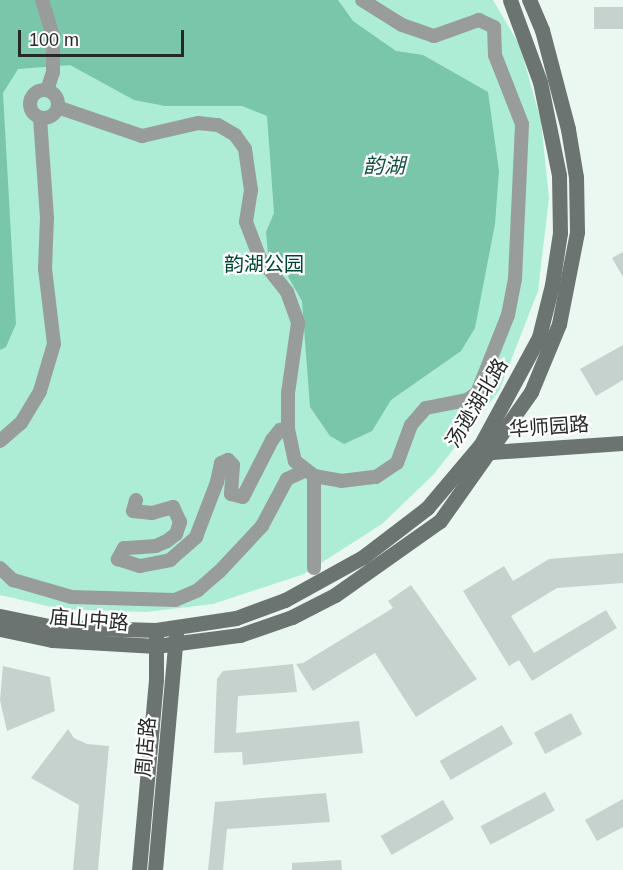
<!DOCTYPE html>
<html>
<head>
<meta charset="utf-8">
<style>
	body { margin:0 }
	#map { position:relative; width:623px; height:870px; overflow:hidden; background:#ebf8f2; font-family:Helvetica,"Noto Sans SC",sans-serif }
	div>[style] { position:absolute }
	.green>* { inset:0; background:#adedd5 }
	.water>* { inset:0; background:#79c6ab }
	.building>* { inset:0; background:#c6d2cd; transform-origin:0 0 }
	.street>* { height:14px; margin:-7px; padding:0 7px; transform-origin:7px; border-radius:7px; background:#989d9b }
	.street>.ring { margin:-7px; padding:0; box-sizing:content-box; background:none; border:14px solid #989d9b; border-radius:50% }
	.secondary>* { height:15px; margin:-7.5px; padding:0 7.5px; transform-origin:7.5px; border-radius:7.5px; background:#6c7471 }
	span { translate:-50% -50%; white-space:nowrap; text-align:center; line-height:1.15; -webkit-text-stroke:4.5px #fff; paint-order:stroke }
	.park-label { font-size:20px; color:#004635 }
	.street-label { font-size:20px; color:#252927 }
	.water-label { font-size:21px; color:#125240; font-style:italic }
	.scale { position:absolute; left:18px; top:30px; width:166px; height:27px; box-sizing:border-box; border:3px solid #252927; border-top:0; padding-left:8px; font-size:18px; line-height:21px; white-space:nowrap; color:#252927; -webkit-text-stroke:4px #fff; paint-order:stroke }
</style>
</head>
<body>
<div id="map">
	<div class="green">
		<i style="clip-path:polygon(0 0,493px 0,520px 46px,541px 121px,549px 198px,538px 291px,499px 391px,434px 474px,382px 524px,304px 574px,213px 604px,146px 612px,60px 609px,0 595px)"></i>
	</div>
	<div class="water">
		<i style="clip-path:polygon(0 0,338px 0,353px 21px,396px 51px,423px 55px,488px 92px,499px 171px,495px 224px,475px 328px,461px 351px,391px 400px,372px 431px,344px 444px,330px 436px,310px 407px,302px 301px,286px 273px,268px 254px,266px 232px,274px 213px,267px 116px,242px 106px,165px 106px,134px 100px,70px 65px,18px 69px,3px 93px,16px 324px,6px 347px,0 350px)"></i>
	</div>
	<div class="building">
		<i style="left:594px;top:7px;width:29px;height:22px"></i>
		<i style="clip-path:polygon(623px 252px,623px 277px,612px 258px)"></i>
		<i style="clip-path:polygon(623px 345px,623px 380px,596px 396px,580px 369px)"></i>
		<i style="clip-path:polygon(623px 553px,623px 583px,557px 588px,511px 616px,534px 653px,606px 610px,617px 628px,532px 681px,519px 660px,509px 666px,463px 591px,504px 566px,513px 581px,549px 559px)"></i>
		<i style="clip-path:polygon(411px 585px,477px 679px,416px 717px,375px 653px,313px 691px,296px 664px,303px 663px,393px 608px,388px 601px)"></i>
		<i style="clip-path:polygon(293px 664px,297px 692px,238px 696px,236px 733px,359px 721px,363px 753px,243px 765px,242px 752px,214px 753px,217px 679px,223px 671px)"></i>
		<i style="clip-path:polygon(3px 666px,50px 677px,55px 711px,7px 731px,0 700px)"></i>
		<i style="left:571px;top:713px;width:24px;height:42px;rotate:62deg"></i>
		<i style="left:502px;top:725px;width:22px;height:72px;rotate:60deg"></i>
		<i style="clip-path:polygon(68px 729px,74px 738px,87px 744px,109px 746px,98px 870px,73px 870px,79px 805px,31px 778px)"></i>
		<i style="left:545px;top:792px;width:21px;height:73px;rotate:62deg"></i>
		<i style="clip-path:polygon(326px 793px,330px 822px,227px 829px,223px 870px,208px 870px,215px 802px)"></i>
		<i style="clip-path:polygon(623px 799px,623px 827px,597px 841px,585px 820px)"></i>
		<i style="left:443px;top:800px;width:22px;height:72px;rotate:60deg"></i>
		<i style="clip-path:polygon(341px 860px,342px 870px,292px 870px,292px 863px)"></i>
	</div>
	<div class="street">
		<i style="left:42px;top:0;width:39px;rotate:73deg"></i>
		<i style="left:53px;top:37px;width:35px;rotate:90deg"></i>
		<i style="left:53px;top:72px;width:19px;rotate:108deg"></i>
		<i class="ring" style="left:30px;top:90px;width:14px;height:14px"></i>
		<i style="left:60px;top:108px;width:87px;rotate:18.9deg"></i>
		<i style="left:142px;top:136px;width:57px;rotate:-13.1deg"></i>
		<i style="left:198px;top:123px;width:20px;rotate:6deg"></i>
		<i style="left:218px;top:125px;width:20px;rotate:30deg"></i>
		<i style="left:235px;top:135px;width:17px;rotate:54deg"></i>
		<i style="left:245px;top:149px;width:41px;rotate:81.7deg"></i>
		<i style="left:251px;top:190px;width:32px;rotate:99deg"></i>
		<i style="left:246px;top:222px;width:39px;rotate:69deg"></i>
		<i style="left:260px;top:258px;width:43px;rotate:51.5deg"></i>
		<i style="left:287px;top:292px;width:33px;rotate:70deg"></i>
		<i style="left:298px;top:323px;width:71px;rotate:98.1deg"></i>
		<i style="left:288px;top:393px;width:36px;rotate:90deg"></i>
		<i style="left:288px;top:429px;width:33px;rotate:78deg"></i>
		<i style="left:295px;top:461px;width:24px;rotate:38deg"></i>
		<i style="left:314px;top:476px;width:92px;rotate:90deg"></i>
		<i style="left:0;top:441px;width:28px;rotate:-41deg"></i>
		<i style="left:21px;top:423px;width:37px;rotate:-59deg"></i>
		<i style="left:40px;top:391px;width:49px;rotate:-73.4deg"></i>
		<i style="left:54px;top:344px;width:76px;rotate:-96.8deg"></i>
		<i style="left:45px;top:269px;width:51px;rotate:-87.8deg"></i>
		<i style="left:47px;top:218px;width:100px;rotate:-94deg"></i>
		<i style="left:314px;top:476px;width:27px;rotate:10deg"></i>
		<i style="left:341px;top:481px;width:35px;rotate:-7deg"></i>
		<i style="left:376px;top:477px;width:25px;rotate:-34deg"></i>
		<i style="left:397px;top:463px;width:40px;rotate:-69.8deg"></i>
		<i style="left:411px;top:425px;width:23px;rotate:-49deg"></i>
		<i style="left:426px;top:408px;width:42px;rotate:-11deg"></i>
		<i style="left:467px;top:400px;width:12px;rotate:-35deg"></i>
		<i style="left:477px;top:393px;width:84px;rotate:-68.3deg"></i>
		<i style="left:508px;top:315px;width:37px;rotate:-79deg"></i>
		<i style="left:515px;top:279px;width:155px;rotate:-87.4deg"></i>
		<i style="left:522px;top:124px;width:74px;rotate:-111.4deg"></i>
		<i style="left:495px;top:55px;width:28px;rotate:-92deg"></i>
		<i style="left:494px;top:27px;width:17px;rotate:-155deg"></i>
		<i style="left:479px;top:20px;width:48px;rotate:160.4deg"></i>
		<i style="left:434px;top:36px;width:34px;rotate:-161deg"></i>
		<i style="left:402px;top:25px;width:47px;rotate:-148deg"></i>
		<i style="left:136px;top:500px;width:11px;rotate:105deg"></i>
		<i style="left:133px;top:511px;width:19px;rotate:6deg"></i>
		<i style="left:152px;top:513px;width:22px;rotate:-16deg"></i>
		<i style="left:173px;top:507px;width:17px;rotate:65deg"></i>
		<i style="left:180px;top:522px;width:13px;rotate:108deg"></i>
		<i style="left:176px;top:534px;width:11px;rotate:142deg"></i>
		<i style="left:167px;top:541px;width:12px;rotate:156deg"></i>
		<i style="left:156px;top:546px;width:32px;rotate:176deg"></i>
		<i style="left:124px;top:548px;width:13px;rotate:119deg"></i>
		<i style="left:118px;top:559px;width:23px;rotate:18deg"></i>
		<i style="left:140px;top:566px;width:31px;rotate:-11deg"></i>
		<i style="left:170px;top:560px;width:35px;rotate:-41deg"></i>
		<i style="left:196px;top:537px;width:59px;rotate:-69.1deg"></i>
		<i style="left:217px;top:482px;width:19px;rotate:-78deg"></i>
		<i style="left:221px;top:463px;width:8px;rotate:-23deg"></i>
		<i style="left:228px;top:460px;width:7px;rotate:45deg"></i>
		<i style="left:233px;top:465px;width:29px;rotate:94deg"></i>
		<i style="left:231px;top:494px;width:12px;rotate:14deg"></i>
		<i style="left:243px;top:497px;width:64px;rotate:-63deg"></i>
		<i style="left:272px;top:440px;width:13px;rotate:-51deg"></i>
		<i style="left:280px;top:430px;width:8px;rotate:-7deg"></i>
		<i style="left:0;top:568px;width:18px;rotate:43deg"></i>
		<i style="left:13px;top:580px;width:60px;rotate:16.3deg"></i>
		<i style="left:71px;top:597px;width:104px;rotate:1.7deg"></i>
		<i style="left:175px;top:600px;width:25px;rotate:-23deg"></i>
		<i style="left:198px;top:590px;width:28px;rotate:-41deg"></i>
		<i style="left:219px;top:572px;width:63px;rotate:-46.9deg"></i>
		<i style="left:262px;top:526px;width:53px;rotate:-62deg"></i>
		<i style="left:287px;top:479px;width:21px;rotate:-25deg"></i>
	</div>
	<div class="secondary">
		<i style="left:487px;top:448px;width:6px;rotate:45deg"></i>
		<i style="left:491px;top:452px;width:132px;rotate:-3.9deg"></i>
		<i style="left:0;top:616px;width:54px;rotate:11.7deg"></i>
		<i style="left:53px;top:627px;width:103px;rotate:1.7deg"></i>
		<i style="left:0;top:629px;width:53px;rotate:11.9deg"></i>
		<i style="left:52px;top:640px;width:104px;rotate:3.3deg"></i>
		<i style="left:156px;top:646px;width:85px;rotate:-7.5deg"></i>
		<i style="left:240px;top:635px;width:55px;rotate:-19.1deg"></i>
		<i style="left:292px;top:617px;width:48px;rotate:-27.1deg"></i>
		<i style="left:335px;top:595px;width:128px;rotate:-35.2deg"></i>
		<i style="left:440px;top:521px;width:158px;rotate:-54.8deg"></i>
		<i style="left:531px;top:392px;width:74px;rotate:-67.6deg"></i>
		<i style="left:559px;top:324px;width:94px;rotate:-78.9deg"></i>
		<i style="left:577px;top:232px;width:55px;rotate:-91deg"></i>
		<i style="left:576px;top:177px;width:49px;rotate:-99.5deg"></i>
		<i style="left:568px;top:129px;width:102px;rotate:-104.7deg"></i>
		<i style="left:542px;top:30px;width:33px;rotate:-113deg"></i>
		<i style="left:139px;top:870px;width:191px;rotate:-84.9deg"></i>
		<i style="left:156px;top:680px;width:50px;rotate:-90deg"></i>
		<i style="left:156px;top:630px;width:81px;rotate:-8.5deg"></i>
		<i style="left:236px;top:618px;width:52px;rotate:-20.2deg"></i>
		<i style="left:285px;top:600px;width:89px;rotate:-28.9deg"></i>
		<i style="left:363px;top:557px;width:81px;rotate:-37.4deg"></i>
		<i style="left:427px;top:508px;width:84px;rotate:-49.8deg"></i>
		<i style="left:481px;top:444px;width:122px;rotate:-61.5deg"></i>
		<i style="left:539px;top:337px;width:54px;rotate:-76deg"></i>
		<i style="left:552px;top:285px;width:53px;rotate:-81.3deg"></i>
		<i style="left:560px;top:233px;width:58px;rotate:-91deg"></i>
		<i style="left:559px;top:175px;width:95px;rotate:-101.5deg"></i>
		<i style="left:540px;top:82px;width:87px;rotate:-110.1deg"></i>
		<i style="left:155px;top:870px;width:237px;rotate:-84.9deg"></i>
	</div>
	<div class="park-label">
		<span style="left:264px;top:264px">韵湖公园</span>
	</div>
	<div class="street-label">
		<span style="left:477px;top:403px;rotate:-59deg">汤逊湖北路</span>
		<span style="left:549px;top:427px;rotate:-4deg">华师园路</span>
		<span style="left:89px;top:620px;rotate:5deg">庙山中路</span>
		<span style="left:146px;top:747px;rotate:-85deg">周店路</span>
	</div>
	<div class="water-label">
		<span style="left:384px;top:166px">韵湖</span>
	</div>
	<div class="scale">100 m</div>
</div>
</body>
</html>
